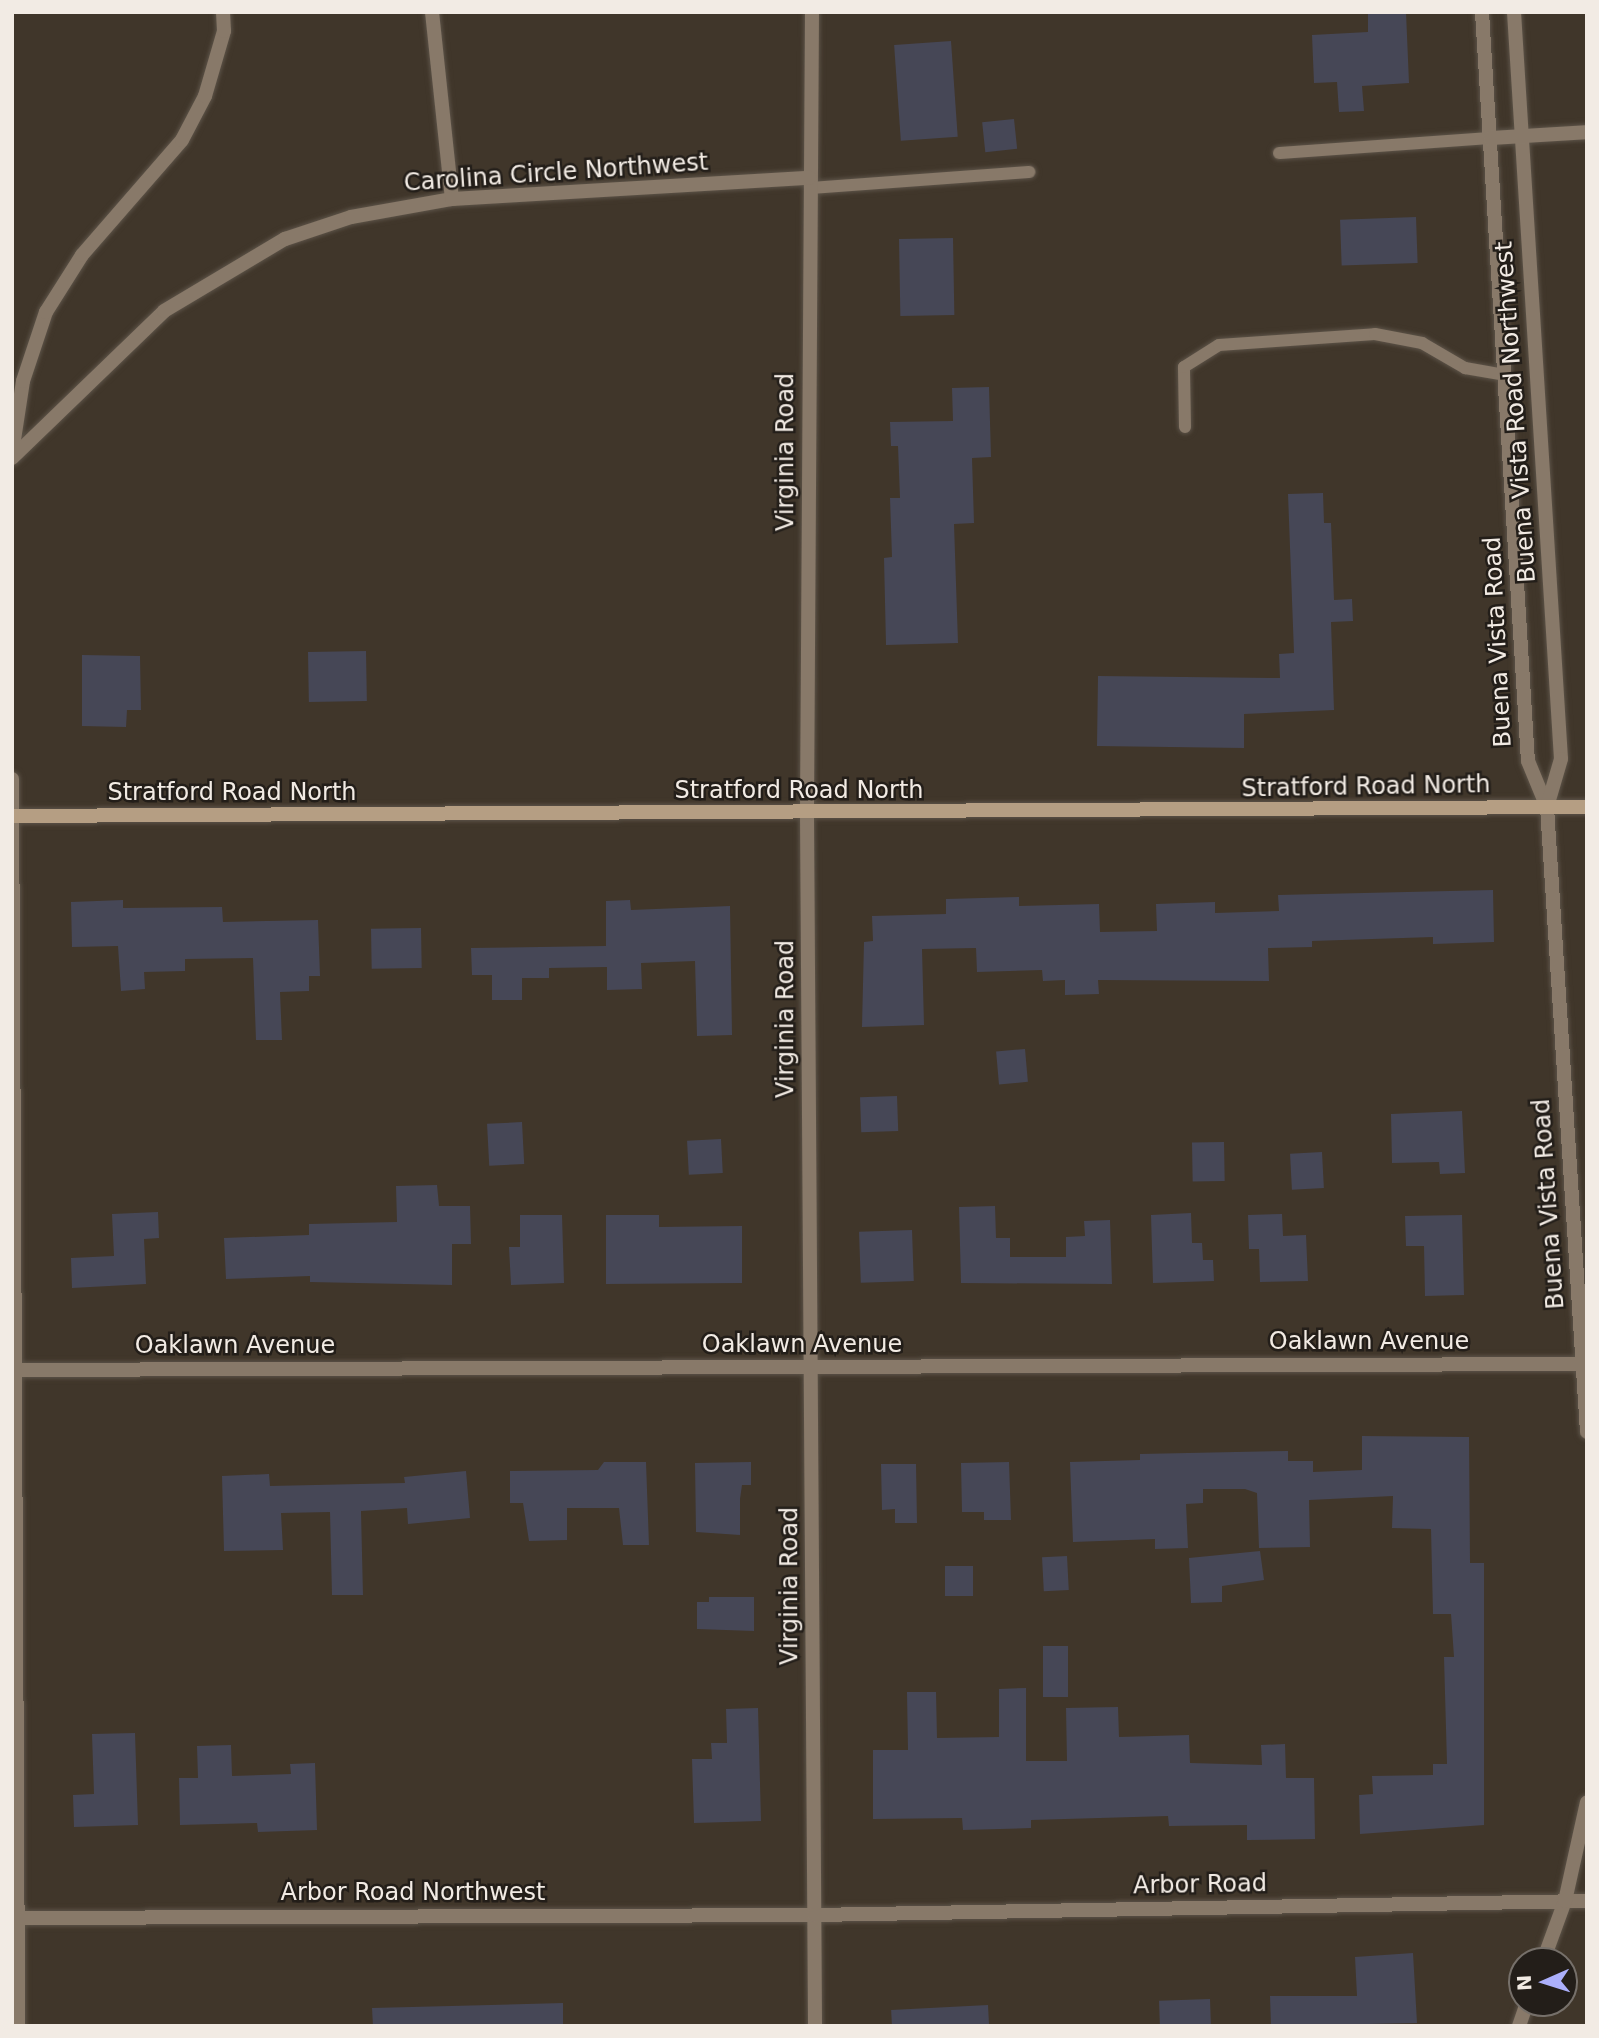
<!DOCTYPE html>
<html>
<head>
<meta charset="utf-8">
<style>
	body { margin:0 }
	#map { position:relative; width:1599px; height:2038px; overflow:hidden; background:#40362a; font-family:"DejaVu Sans",sans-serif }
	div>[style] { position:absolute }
	.building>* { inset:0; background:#464756; transform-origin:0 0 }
	.roads { filter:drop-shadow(0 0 2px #5c5348) drop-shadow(0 0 2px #5c5348) }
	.service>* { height:12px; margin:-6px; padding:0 6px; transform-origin:6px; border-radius:6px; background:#887969 }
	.minor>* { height:14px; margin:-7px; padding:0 7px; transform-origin:7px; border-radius:7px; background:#887969 }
	.tertiary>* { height:14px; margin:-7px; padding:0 7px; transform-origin:7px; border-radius:7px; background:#887969 }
	.secondary>* { height:14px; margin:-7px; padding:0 7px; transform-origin:7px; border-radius:7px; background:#b59e83 }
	span { translate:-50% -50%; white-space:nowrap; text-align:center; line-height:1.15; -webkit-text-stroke:5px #231e19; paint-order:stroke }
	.street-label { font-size:24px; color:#f2ebe4 }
	.frame { position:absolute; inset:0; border:14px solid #f2ebe4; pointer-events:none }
	.north { position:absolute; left:1508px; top:1947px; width:70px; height:70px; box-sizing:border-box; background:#231e19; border:2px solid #76706a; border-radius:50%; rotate:267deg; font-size:19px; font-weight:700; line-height:28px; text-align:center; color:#f2ebe4 }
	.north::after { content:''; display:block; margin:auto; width:24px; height:32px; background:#abaffb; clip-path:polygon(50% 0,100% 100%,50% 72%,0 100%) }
</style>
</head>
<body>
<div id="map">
	<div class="building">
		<i style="clip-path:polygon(1406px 12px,1409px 83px,1362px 86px,1364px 111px,1339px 112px,1337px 82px,1314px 83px,1312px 35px,1368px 32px,1368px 14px)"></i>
		<i style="left:951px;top:41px;width:96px;height:57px;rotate:86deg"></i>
		<i style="left:1014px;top:119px;width:30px;height:32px;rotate:84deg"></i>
		<i style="left:1416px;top:217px;width:46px;height:76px;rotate:88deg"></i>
		<i style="left:953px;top:238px;width:77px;height:54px;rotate:89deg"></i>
		<i style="clip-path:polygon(989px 387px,991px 457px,972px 458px,974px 523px,954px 524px,958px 643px,886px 645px,884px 558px,892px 557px,890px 498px,900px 498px,898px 446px,891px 446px,890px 422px,953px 421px,952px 388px)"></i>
		<i style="clip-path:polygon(1323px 493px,1324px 523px,1331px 523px,1334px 600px,1352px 599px,1353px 621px,1331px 622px,1334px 710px,1244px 714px,1244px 748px,1097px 746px,1098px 676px,1280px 678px,1279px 654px,1294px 653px,1288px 494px)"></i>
		<i style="left:366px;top:651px;width:50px;height:58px;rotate:89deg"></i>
		<i style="clip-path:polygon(82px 655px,140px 656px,141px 710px,127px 710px,126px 727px,82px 726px)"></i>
		<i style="clip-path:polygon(1493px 890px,1494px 942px,1433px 944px,1433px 937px,1312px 941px,1312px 947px,1268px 948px,1269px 981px,1098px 980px,1099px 994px,1065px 995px,1065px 980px,1043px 981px,1042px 970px,977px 972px,976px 948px,922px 949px,924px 1025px,862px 1027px,864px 942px,873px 941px,872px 916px,946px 914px,946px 899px,1019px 897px,1019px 906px,1099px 904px,1100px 932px,1157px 931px,1156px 904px,1215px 902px,1215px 913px,1279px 911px,1278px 895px)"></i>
		<i style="clip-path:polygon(123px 900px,123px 908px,222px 907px,223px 922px,318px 920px,320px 976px,309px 976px,309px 991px,280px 992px,282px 1040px,256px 1040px,253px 958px,185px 959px,185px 971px,144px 972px,145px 989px,121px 991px,118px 946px,72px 947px,71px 902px)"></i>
		<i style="clip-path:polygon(630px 900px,631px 910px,730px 906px,732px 1035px,697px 1036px,695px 961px,641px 963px,642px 989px,607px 990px,607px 967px,549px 968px,549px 978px,522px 978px,522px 1000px,492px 1000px,492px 975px,472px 975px,471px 948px,606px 946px,606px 901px)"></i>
		<i style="left:421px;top:928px;width:40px;height:50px;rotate:89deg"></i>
		<i style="left:1025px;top:1049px;width:33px;height:29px;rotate:85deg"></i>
		<i style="left:897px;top:1096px;width:35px;height:37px;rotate:88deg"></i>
		<i style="clip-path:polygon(1462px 1111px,1465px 1173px,1440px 1174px,1439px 1162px,1392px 1163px,1391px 1114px)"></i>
		<i style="left:522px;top:1122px;width:42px;height:35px;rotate:87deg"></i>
		<i style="left:721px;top:1139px;width:34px;height:34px;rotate:87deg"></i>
		<i style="left:1224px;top:1142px;width:39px;height:32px;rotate:89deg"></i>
		<i style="left:1322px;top:1152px;width:36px;height:32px;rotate:87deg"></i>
		<i style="clip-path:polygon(437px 1185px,439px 1206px,470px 1206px,471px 1244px,452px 1244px,452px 1285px,310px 1282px,310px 1276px,226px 1279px,224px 1238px,309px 1235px,309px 1224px,397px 1222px,396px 1186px)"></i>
		<i style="clip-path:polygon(995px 1206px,996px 1238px,1010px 1238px,1010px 1257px,1066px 1257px,1066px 1237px,1085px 1236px,1084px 1221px,1110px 1220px,1112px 1284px,961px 1283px,959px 1207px)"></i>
		<i style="clip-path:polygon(158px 1212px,159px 1238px,144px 1239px,146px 1284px,72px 1288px,71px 1258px,114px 1256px,112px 1214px)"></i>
		<i style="clip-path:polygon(1191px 1213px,1192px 1243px,1202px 1243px,1203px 1260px,1213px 1260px,1214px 1281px,1153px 1283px,1151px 1215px)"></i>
		<i style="clip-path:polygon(1282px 1214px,1283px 1236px,1306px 1235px,1308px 1281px,1260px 1282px,1259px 1249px,1249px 1249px,1248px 1215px)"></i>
		<i style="clip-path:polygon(520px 1215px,562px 1215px,564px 1283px,511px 1285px,509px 1247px,520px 1247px)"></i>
		<i style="clip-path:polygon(606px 1215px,659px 1215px,659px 1227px,742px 1226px,742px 1283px,606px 1284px)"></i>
		<i style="clip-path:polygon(1462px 1215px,1464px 1295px,1425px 1296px,1424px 1246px,1406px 1246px,1405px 1216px)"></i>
		<i style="left:912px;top:1230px;width:51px;height:53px;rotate:88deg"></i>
		<i style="clip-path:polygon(1362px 1436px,1469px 1437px,1470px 1563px,1484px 1563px,1484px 1825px,1360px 1834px,1359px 1795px,1373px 1794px,1372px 1776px,1433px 1775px,1433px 1764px,1447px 1764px,1444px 1657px,1454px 1657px,1451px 1614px,1433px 1614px,1431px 1529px,1392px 1528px,1393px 1496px,1309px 1500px,1310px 1547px,1259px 1548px,1257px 1493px,1245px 1489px,1203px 1489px,1203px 1503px,1186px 1504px,1188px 1548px,1155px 1549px,1155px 1539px,1073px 1542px,1070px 1462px,1140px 1460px,1140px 1454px,1288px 1451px,1288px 1461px,1313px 1461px,1313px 1472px,1362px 1470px)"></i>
		<i style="clip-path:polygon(604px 1462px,646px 1462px,649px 1545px,623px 1545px,619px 1508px,567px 1508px,567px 1540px,529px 1541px,523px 1503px,510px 1503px,510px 1471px,598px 1470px)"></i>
		<i style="clip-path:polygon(751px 1462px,751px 1485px,742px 1485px,740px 1499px,740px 1535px,696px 1532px,695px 1463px)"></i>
		<i style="clip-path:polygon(1009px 1462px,1011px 1520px,984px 1520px,984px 1512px,962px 1512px,961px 1463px)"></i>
		<i style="clip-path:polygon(881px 1464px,916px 1464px,917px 1523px,895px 1523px,895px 1509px,882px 1510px)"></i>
		<i style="clip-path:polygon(466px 1471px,470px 1518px,408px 1524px,407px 1508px,361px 1511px,363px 1595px,332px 1595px,330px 1512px,281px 1513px,283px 1550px,224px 1551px,222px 1476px,269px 1474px,270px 1486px,405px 1483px,404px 1477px)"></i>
		<i style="clip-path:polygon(1260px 1551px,1264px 1580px,1222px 1586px,1222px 1602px,1191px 1603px,1189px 1558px)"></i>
		<i style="left:1067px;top:1556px;width:34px;height:25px;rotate:87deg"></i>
		<i style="left:945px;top:1566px;width:28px;height:30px"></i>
		<i style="clip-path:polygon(709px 1597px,754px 1597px,754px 1631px,697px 1629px,697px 1602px,709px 1602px)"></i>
		<i style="left:1043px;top:1646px;width:25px;height:51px"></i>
		<i style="clip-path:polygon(1026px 1688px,1026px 1761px,1067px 1761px,1066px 1708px,1118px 1707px,1119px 1737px,1189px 1735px,1190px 1763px,1262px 1765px,1261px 1745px,1285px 1744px,1286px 1778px,1314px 1778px,1315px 1839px,1247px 1840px,1247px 1825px,1169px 1826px,1168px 1816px,1031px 1820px,1031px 1828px,963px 1830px,962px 1818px,873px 1819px,873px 1750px,908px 1750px,907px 1692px,936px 1692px,937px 1738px,999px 1737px,999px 1689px)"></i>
		<i style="clip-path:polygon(758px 1708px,761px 1821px,694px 1823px,692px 1759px,712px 1759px,711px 1743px,727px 1743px,726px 1709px)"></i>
		<i style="clip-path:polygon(135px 1733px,138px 1825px,74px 1827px,73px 1795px,94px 1794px,92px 1734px)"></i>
		<i style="clip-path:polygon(231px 1745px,232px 1776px,291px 1774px,290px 1764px,315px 1763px,317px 1830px,258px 1832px,257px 1823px,180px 1825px,179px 1778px,198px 1778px,197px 1746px)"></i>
		<i style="clip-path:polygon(1413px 1953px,1417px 2023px,1271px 2026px,1270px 1996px,1357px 1996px,1355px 1957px)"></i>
		<i style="left:1210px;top:1999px;width:27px;height:51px;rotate:88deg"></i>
		<i style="clip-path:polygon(563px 2003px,563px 2026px,373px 2026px,372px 2008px)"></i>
		<i style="left:988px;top:2005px;width:21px;height:97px;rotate:87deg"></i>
	</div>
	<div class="roads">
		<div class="service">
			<i style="left:1279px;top:153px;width:212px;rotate:-4.1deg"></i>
			<i style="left:810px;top:188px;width:220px;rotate:-4.2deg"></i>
			<i style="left:1185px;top:427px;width:60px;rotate:-91deg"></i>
			<i style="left:1184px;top:367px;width:41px;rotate:-32.2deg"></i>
			<i style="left:1219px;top:345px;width:156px;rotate:-4deg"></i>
			<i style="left:1375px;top:334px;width:48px;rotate:10.8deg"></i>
			<i style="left:1422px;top:343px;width:50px;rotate:30.2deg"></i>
			<i style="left:1465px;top:368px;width:40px;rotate:10deg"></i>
		</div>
		<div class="minor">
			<i style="left:432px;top:12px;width:188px;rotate:83.9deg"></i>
			<i style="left:812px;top:12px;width:803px;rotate:90.36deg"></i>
			<i style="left:807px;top:815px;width:1211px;rotate:89.62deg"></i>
			<i style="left:1482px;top:12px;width:750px;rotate:86.49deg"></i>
			<i style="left:1528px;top:761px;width:50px;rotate:67.6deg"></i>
			<i style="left:1514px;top:12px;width:748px;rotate:86.4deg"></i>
			<i style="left:1561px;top:759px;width:50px;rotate:106.3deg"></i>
			<i style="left:1490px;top:138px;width:97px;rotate:-3.5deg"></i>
			<i style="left:12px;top:453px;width:73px;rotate:-81.3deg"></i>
			<i style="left:23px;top:381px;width:73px;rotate:-71.6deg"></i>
			<i style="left:46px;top:312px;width:67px;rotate:-57.7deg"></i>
			<i style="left:82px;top:255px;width:152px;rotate:-49deg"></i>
			<i style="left:182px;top:140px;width:50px;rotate:-62.4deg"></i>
			<i style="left:205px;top:96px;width:68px;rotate:-73.7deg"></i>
			<i style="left:224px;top:31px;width:19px;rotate:-93deg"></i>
			<i style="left:12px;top:458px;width:211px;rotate:-44deg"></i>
			<i style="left:164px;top:311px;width:141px;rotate:-30.8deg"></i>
			<i style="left:285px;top:239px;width:70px;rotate:-18.4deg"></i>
			<i style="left:351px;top:217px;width:103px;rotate:-10.1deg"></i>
			<i style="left:452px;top:199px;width:358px;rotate:-3.4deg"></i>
			<i style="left:12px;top:779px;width:1247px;rotate:89.72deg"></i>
			<i style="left:12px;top:1370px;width:1575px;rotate:-0.22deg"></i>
			<i style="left:12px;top:1918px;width:802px;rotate:-0.21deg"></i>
			<i style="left:814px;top:1915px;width:773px;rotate:-1.04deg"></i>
		</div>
		<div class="tertiary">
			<i style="left:1547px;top:807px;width:626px;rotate:86.34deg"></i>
			<i style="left:1543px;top:1961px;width:64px;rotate:-69.9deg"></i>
			<i style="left:1565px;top:1901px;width:101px;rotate:-77.5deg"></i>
			<i style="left:1519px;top:2026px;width:24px;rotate:-71deg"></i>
		</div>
		<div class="secondary">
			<i style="left:12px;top:816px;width:1575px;rotate:-0.33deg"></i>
		</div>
	</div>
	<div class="street-label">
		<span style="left:556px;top:173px;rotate:-4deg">Carolina Circle Northwest</span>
		<span style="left:1516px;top:412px;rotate:-94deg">Buena Vista Road Northwest</span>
		<span style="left:786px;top:452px;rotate:-90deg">Virginia Road</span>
		<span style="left:1498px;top:642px;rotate:-93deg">Buena Vista Road</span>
		<span style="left:1366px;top:787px;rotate:-1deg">Stratford Road North</span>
		<span style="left:799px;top:791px">Stratford Road North</span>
		<span style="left:232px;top:793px">Stratford Road North</span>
		<span style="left:786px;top:1019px;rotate:-90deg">Virginia Road</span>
		<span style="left:1549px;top:1204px;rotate:-94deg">Buena Vista Road</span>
		<span style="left:1369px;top:1342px">Oaklawn Avenue</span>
		<span style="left:802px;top:1345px">Oaklawn Avenue</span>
		<span style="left:235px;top:1346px">Oaklawn Avenue</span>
		<span style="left:790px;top:1586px;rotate:-90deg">Virginia Road</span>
		<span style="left:1200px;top:1885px;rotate:-1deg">Arbor Road</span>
		<span style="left:413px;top:1893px">Arbor Road Northwest</span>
	</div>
	<div class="frame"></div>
	<div class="north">N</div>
</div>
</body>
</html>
